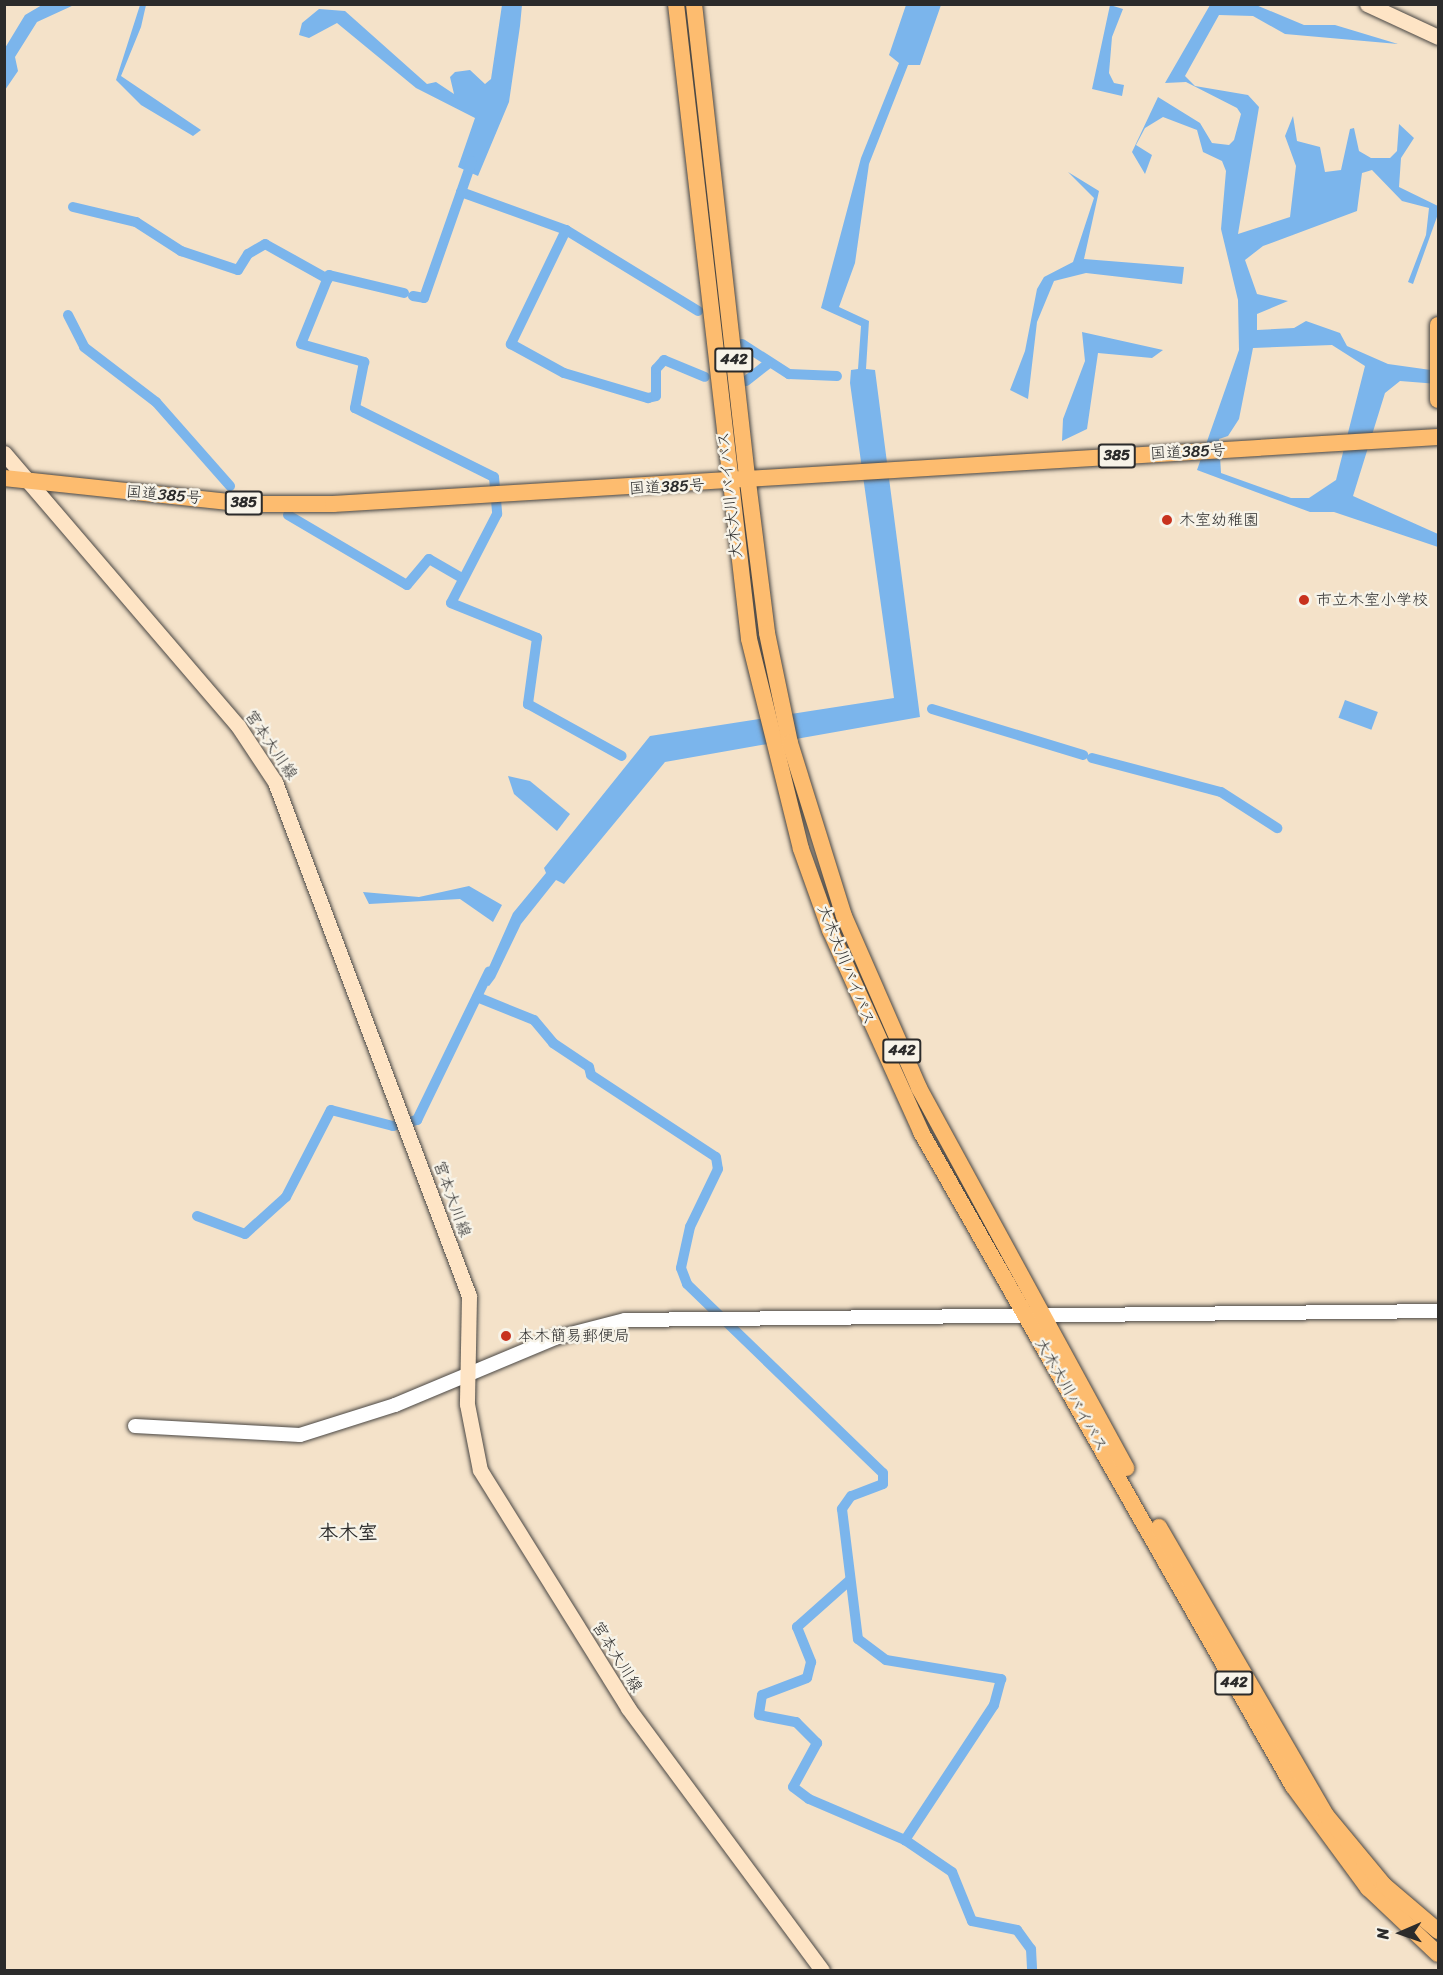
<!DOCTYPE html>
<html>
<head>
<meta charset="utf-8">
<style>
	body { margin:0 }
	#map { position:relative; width:1443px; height:1975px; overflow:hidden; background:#f4e2c9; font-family:Sriracha,"Klee One",sans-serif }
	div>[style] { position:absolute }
	.water>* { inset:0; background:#7bb5ec; transform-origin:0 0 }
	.canal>* { height:10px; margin:-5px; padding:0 5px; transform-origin:5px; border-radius:5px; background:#7bb5ec }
	.roads { filter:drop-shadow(0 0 2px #494643) drop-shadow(0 0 2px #494643) }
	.tertiary>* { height:14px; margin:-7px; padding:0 7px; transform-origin:7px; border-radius:7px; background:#fff }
	.secondary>* { height:15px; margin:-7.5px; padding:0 7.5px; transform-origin:7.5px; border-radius:7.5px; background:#fee4c5 }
	.trunk>* { height:16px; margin:-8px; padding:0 8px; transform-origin:8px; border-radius:8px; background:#fdbc6f }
	.dots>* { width:16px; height:16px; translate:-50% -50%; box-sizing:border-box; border:3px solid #f7f3e8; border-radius:50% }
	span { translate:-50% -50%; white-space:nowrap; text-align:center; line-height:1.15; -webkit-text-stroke:5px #f7f3e8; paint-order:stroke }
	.shield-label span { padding:2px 4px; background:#f7f3e8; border:2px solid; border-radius:4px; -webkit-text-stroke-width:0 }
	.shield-label { font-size:15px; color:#2b2b2b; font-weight:700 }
	.street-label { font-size:16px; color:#2b2b2b }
	.poi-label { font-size:16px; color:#2b2b2b }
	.left { translate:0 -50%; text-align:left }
	.quarter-label { font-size:20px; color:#2b2b2b; font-weight:700 }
	.frame { position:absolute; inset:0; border:6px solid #2b2b2b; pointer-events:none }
	.north { position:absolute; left:1371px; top:1903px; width:60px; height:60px; -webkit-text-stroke:4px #f7f3e8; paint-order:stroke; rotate:268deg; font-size:16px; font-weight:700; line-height:24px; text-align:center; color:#2b2b2b }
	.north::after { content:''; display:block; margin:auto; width:21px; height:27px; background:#2b2b2b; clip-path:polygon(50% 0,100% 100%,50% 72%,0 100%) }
</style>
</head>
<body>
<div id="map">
	<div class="water">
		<i style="clip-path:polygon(42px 5px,95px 5px,74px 5px,37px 22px,15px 57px,18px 71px,5px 90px,5px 48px,25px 15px)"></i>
		<i style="clip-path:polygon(140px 5px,146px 5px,141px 27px,121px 76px,201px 130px,193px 136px,141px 105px,116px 80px)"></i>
		<i style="clip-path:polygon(502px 5px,522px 5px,520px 26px,509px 102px,478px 176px,458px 167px,475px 118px,416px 88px,337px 23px,309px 38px,299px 35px,302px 23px,319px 9px,345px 11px,427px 84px,436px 82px,454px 94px,450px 77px,455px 72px,470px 70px,485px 84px,491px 79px)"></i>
		<i style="clip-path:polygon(906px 5px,941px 5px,920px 65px,908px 65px,869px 164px,855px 263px,839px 307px,869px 321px,866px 369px,875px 370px,920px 717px,665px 762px,564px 884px,556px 880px,521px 924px,495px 978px,489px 986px,482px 983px,513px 913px,546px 873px,544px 868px,650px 736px,894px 698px,850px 383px,851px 370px,858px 369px,861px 326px,821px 308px,861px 158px,899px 63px,889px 55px)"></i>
		<i style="clip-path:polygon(1110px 5px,1123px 9px,1112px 37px,1109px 73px,1114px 83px,1124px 85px,1122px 96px,1092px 89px)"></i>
		<i style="clip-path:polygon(evenodd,1210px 5px,1256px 5px,1304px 25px,1335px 25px,1398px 44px,1285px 34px,1253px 16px,1219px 15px,1185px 76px,1195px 86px,1248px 95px,1259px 107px,1238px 234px,1290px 217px,1296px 166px,1285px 136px,1293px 116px,1297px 141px,1320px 147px,1325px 172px,1341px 170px,1350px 129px,1354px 128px,1359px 151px,1371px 158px,1390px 158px,1397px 151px,1399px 124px,1414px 138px,1401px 158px,1399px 187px,1438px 206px,1438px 214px,1413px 284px,1408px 282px,1426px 235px,1429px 208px,1402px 201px,1372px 170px,1362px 173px,1357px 211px,1263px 246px,1245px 260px,1257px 294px,1288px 301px,1257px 314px,1257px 330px,1294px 328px,1306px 321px,1340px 333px,1347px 346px,1388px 364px,1438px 371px,1438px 384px,1400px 381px,1385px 393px,1353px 496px,1438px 534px,1438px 547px,1334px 512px,1310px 512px,1197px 470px,1239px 350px,1238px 300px,1221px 229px,1226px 171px,1222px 161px,1203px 152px,1197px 130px,1163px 117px,1145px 128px,1136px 145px,1152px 155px,1145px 174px,1132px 152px,1158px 97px,1200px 123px,1212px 143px,1229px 145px,1234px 140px,1241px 114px,1237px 108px,1186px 82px,1165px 83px,1210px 5px,1332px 345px,1365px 366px,1336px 480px,1309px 498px,1291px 498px,1221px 473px,1219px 439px,1228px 436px,1239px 419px,1253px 348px,1332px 345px)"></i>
		<i style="clip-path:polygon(1068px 172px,1099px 191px,1084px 259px,1184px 267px,1182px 284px,1086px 273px,1054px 281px,1037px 322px,1028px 399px,1010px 390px,1025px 351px,1037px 289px,1044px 277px,1073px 262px,1094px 198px)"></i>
		<i style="clip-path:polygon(1082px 332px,1163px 350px,1152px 358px,1098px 353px,1087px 429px,1062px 441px,1063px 419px,1085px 361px)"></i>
		<i style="left:1345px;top:700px;width:35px;height:19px;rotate:20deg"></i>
		<i style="clip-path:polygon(508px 776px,530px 781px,570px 814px,557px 831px,514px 794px)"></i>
		<i style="clip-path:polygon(469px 886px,502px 905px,493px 922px,460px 899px,369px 904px,363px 892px,419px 897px)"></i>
	</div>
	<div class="canal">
		<i style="left:461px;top:192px;width:112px;rotate:19.9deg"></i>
		<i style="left:566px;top:230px;width:155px;rotate:31.5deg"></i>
		<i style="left:73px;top:207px;width:65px;rotate:13.4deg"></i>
		<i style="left:136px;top:222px;width:54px;rotate:32.8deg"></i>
		<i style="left:181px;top:251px;width:60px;rotate:18.4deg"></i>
		<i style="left:238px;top:270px;width:19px;rotate:-58deg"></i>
		<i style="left:248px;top:254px;width:20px;rotate:-30deg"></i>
		<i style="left:265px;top:244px;width:72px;rotate:29.1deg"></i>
		<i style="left:566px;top:230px;width:127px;rotate:115.8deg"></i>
		<i style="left:511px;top:344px;width:60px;rotate:28.7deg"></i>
		<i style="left:564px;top:373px;width:88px;rotate:16.6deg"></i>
		<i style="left:648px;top:398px;width:8px;rotate:-14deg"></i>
		<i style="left:656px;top:396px;width:27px;rotate:-90deg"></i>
		<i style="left:656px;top:369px;width:12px;rotate:-48deg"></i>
		<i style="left:664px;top:360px;width:44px;rotate:22.5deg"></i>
		<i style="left:404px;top:293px;width:77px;rotate:-166.5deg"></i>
		<i style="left:329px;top:275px;width:74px;rotate:112.1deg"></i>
		<i style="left:301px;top:344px;width:66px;rotate:15.9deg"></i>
		<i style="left:364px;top:362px;width:47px;rotate:101.1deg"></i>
		<i style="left:355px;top:408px;width:155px;rotate:26.4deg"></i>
		<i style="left:494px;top:477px;width:37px;rotate:85deg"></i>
		<i style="left:497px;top:514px;width:100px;rotate:117.3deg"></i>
		<i style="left:451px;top:603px;width:93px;rotate:22.1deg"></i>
		<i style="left:537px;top:638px;width:67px;rotate:97.8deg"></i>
		<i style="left:528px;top:704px;width:107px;rotate:29deg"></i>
		<i style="left:413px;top:296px;width:11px;rotate:10deg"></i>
		<i style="left:424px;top:298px;width:145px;rotate:-70.7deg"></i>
		<i style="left:68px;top:315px;width:36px;rotate:63deg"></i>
		<i style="left:84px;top:347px;width:91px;rotate:37.4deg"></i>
		<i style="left:156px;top:402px;width:112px;rotate:48.6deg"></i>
		<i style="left:742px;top:344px;width:56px;rotate:32.6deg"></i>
		<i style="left:789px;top:374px;width:48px;rotate:2.4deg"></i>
		<i style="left:746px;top:381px;width:28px;rotate:-38deg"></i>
		<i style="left:288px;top:515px;width:138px;rotate:30.5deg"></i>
		<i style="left:407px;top:585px;width:34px;rotate:-50deg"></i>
		<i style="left:429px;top:559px;width:39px;rotate:30deg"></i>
		<i style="left:932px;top:709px;width:158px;rotate:16.9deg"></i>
		<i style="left:1092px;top:758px;width:133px;rotate:14.8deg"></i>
		<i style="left:1221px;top:792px;width:67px;rotate:32.7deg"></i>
		<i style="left:477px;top:997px;width:61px;rotate:22deg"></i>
		<i style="left:534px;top:1020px;width:30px;rotate:50deg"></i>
		<i style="left:553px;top:1043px;width:43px;rotate:33.7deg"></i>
		<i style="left:589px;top:1067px;width:8px;rotate:76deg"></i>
		<i style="left:591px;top:1075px;width:149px;rotate:33.3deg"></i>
		<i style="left:716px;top:1157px;width:12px;rotate:81deg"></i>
		<i style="left:718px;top:1169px;width:64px;rotate:115.8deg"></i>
		<i style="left:690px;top:1227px;width:42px;rotate:102.4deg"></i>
		<i style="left:681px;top:1268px;width:17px;rotate:69deg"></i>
		<i style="left:687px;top:1284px;width:272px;rotate:44deg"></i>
		<i style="left:883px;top:1473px;width:11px;rotate:90deg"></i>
		<i style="left:883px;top:1484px;width:34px;rotate:159deg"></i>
		<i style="left:851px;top:1496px;width:16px;rotate:125deg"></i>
		<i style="left:842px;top:1509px;width:131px;rotate:83deg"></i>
		<i style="left:858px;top:1639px;width:35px;rotate:37deg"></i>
		<i style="left:886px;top:1660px;width:117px;rotate:9.4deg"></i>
		<i style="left:1001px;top:1679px;width:27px;rotate:105deg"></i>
		<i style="left:994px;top:1705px;width:162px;rotate:123.4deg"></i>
		<i style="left:197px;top:1216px;width:51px;rotate:20.6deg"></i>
		<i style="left:245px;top:1234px;width:55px;rotate:-42.1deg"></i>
		<i style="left:286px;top:1197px;width:98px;rotate:-62.7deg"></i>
		<i style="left:331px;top:1110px;width:64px;rotate:14.5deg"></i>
		<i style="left:393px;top:1126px;width:25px;rotate:-14deg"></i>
		<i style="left:417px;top:1120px;width:165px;rotate:-64.1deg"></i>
		<i style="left:850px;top:1580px;width:71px;rotate:138.4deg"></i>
		<i style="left:797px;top:1627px;width:38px;rotate:68deg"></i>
		<i style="left:811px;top:1662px;width:16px;rotate:104deg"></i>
		<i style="left:807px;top:1678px;width:48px;rotate:159.3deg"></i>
		<i style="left:762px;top:1695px;width:20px;rotate:99deg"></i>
		<i style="left:759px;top:1715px;width:38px;rotate:11deg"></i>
		<i style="left:796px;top:1722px;width:30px;rotate:45deg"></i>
		<i style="left:817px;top:1743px;width:50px;rotate:118.6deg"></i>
		<i style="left:793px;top:1787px;width:20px;rotate:37deg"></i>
		<i style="left:809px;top:1799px;width:104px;rotate:23.1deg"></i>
		<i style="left:905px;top:1840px;width:57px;rotate:34.2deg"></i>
		<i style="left:952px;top:1872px;width:53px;rotate:67.8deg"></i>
		<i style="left:972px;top:1921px;width:46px;rotate:11.3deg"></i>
		<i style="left:1017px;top:1930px;width:24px;rotate:54deg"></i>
		<i style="left:1031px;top:1949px;width:21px;rotate:87deg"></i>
	</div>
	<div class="roads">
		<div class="tertiary">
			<i style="left:135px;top:1426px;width:165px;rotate:3.1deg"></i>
			<i style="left:300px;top:1435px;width:100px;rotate:-17.5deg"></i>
			<i style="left:395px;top:1405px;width:173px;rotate:-22.7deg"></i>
			<i style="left:555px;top:1338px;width:72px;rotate:-14.4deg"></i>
			<i style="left:625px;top:1320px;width:813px;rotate:-0.63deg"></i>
		</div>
		<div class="secondary">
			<i style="left:1367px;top:4px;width:78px;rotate:24.9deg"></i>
			<i style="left:4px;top:453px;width:360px;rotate:49.4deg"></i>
			<i style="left:238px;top:726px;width:67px;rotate:56.5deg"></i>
			<i style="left:275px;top:782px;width:549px;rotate:69.32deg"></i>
			<i style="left:469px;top:1296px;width:108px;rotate:91.1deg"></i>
			<i style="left:467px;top:1404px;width:67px;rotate:78.9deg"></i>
			<i style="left:480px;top:1470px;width:280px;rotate:58.1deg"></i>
			<i style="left:628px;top:1708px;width:326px;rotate:53.5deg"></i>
		</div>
		<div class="trunk">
			<i style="left:676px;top:4px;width:639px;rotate:83.44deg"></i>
			<i style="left:749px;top:639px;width:216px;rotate:76.1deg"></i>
			<i style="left:801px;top:849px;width:86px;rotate:70.3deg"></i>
			<i style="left:830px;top:930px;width:222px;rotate:65.7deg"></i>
			<i style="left:921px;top:1132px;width:752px;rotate:60.37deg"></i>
			<i style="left:1293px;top:1786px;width:127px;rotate:53.7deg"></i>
			<i style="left:1368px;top:1888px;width:96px;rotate:43.3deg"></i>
			<i style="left:694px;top:4px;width:481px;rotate:83.6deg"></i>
			<i style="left:748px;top:482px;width:152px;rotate:82.8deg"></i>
			<i style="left:767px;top:633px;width:112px;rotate:78.2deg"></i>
			<i style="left:790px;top:743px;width:181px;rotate:72.7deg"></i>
			<i style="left:844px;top:916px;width:188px;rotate:66.4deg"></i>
			<i style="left:919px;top:1088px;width:433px;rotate:61.4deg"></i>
			<i style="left:1438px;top:325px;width:75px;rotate:90deg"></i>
			<i style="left:4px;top:478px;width:245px;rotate:6.1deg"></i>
			<i style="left:248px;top:504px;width:85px"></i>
			<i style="left:333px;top:504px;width:1107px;rotate:-3.47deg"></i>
			<i style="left:1159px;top:1527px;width:333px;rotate:59.9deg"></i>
			<i style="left:1326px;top:1815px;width:91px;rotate:50.4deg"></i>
			<i style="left:1384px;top:1885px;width:71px;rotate:40.4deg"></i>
		</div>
	</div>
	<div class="dots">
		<i style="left:1167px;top:520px;background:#c8321e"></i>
		<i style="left:1304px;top:600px;background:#c8321e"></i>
		<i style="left:506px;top:1336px;background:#c8321e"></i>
	</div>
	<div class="shield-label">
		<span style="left:734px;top:360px">442</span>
		<span style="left:1117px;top:456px">385</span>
		<span style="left:244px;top:503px">385</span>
		<span style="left:902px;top:1051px">442</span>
		<span style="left:1234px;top:1683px">442</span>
	</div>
	<div class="street-label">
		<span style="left:1188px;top:452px;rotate:-3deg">国道385号</span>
		<span style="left:667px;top:487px;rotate:-3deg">国道385号</span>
		<span style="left:164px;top:495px;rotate:5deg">国道385号</span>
		<span style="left:730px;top:495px;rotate:-96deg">大木大川バイパス</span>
		<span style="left:271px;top:745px;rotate:56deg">宮本大川線</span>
		<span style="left:846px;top:965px;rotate:68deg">大木大川バイパス</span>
		<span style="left:452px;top:1199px;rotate:70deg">宮本大川線</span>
		<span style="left:1071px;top:1395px;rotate:60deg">大木大川バイパス</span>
		<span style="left:617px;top:1657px;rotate:58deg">宮本大川線</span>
	</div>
	<div class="poi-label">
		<span class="left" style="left:1179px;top:520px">木室幼稚園</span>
		<span class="left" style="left:1316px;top:600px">市立木室小学校</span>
		<span class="left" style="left:518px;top:1336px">本木簡易郵便局</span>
	</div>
	<div class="quarter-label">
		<span style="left:348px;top:1532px">本木室</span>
	</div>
	<div class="frame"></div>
	<div class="north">N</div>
</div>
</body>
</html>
